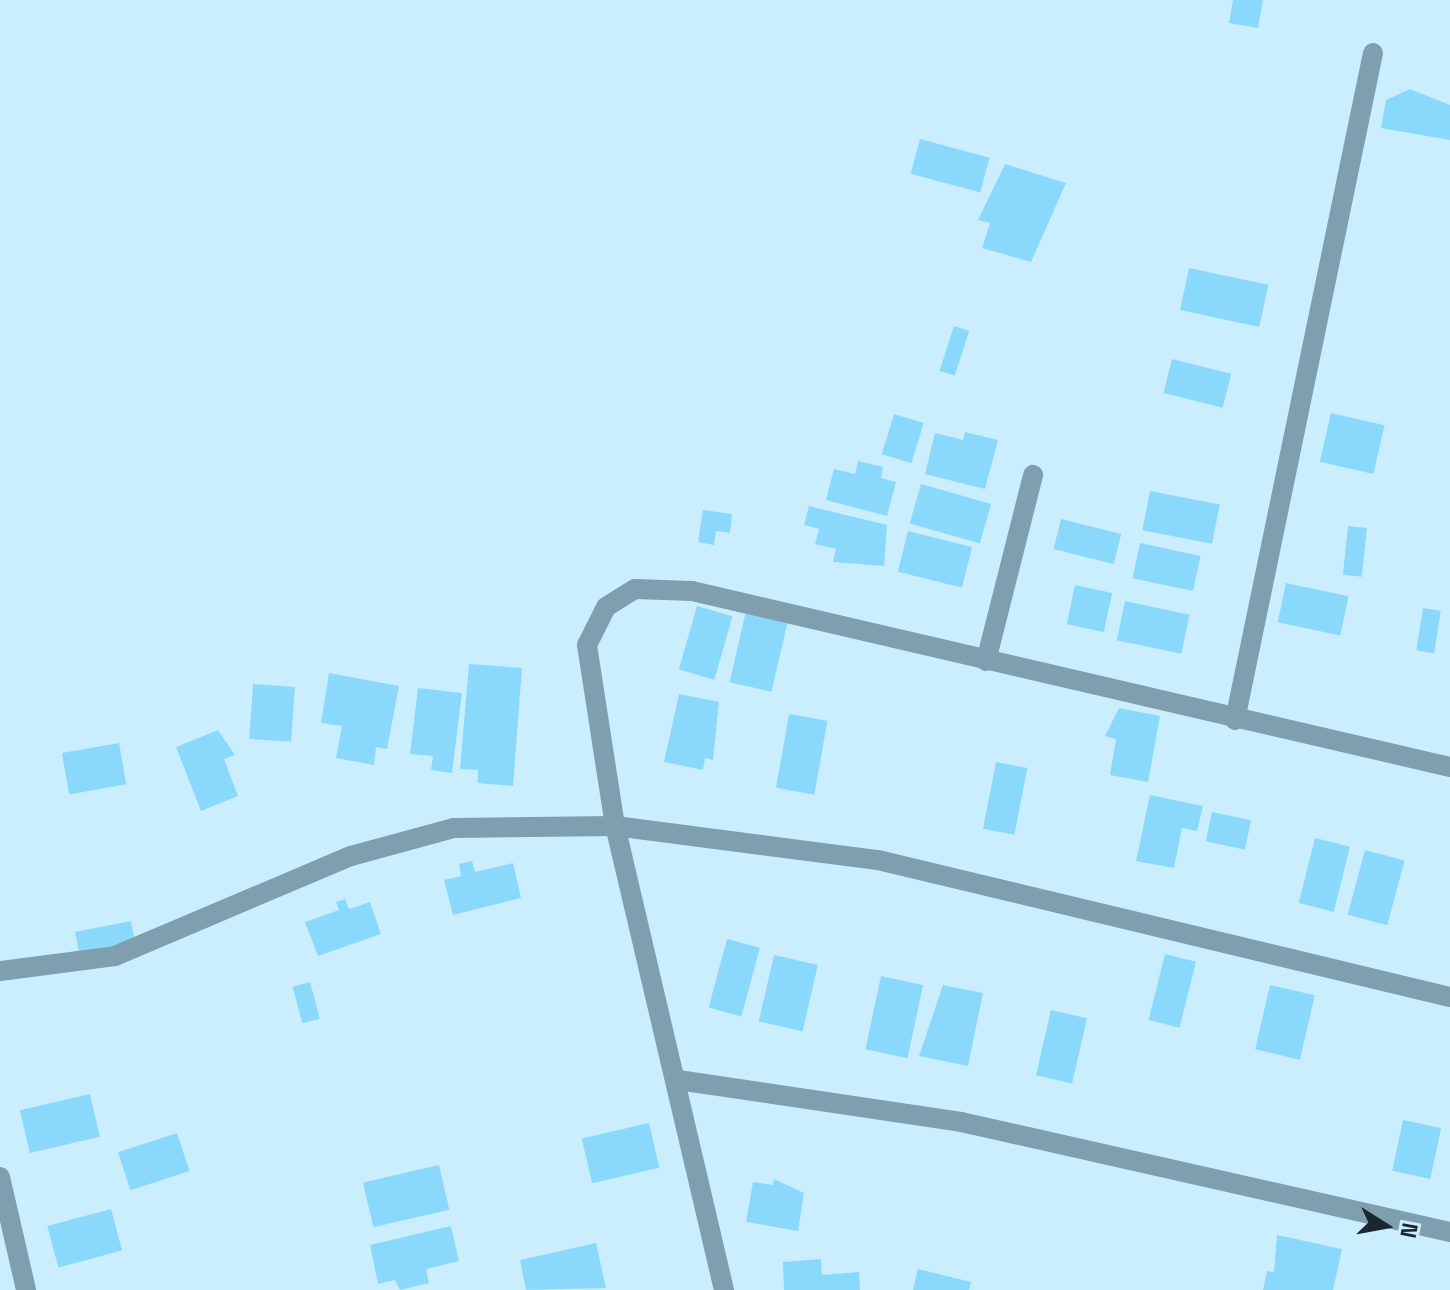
<!DOCTYPE html>
<html>
<head>
<meta charset="utf-8">
<style>
	body { margin:0 }
	#map { position:relative; width:1450px; height:1290px; overflow:hidden; background:#cbeeff; font-family:"Space Grotesk",sans-serif }
	div>[style] { position:absolute }
	.building>* { inset:0; background:#8ad9fd; transform-origin:0 0 }
	.minor>* { height:20px; margin:-10px; padding:0 10px; transform-origin:10px; border-radius:10px; background:#7f9fae }
	span { translate:-50% -50%; white-space:nowrap; text-align:center; line-height:1.15; -webkit-text-stroke:7px #cbeeff; paint-order:stroke }
	.north { position:absolute; left:1346px; top:1186px; width:80px; height:80px; -webkit-text-stroke:6px #cbeeff; paint-order:stroke; rotate:101deg; font-size:22px; font-weight:700; line-height:32px; text-align:center; color:#1a272d }
	.north::after { content:''; display:block; margin:auto; width:28px; height:36px; background:#1a272d; clip-path:polygon(50% 0,100% 100%,50% 72%,0 100%) }
</style>
</head>
<body>
<div id="map">
	<div class="building">
		<i style="clip-path:polygon(1233px 0,1263px 0,1258px 28px,1229px 23px)"></i>
		<i style="clip-path:polygon(1410px 89px,1450px 105px,1450px 140px,1381px 128px,1386px 100px)"></i>
		<i style="left:920px;top:139px;width:72px;height:36px;rotate:15deg"></i>
		<i style="clip-path:polygon(1005px 164px,1066px 183px,1031px 262px,982px 248px,990px 223px,978px 220px)"></i>
		<i style="left:1189px;top:268px;width:81px;height:43px;rotate:12deg"></i>
		<i style="left:954px;top:326px;width:16px;height:47px;rotate:18deg"></i>
		<i style="left:1172px;top:359px;width:61px;height:35px;rotate:14deg"></i>
		<i style="left:1331px;top:413px;width:55px;height:50px;rotate:13deg"></i>
		<i style="left:894px;top:414px;width:31px;height:42px;rotate:17deg"></i>
		<i style="clip-path:polygon(965px 432px,998px 440px,985px 489px,925px 474px,935px 433px,963px 440px)"></i>
		<i style="clip-path:polygon(858px 461px,883px 467px,881px 478px,896px 482px,887px 516px,826px 500px,834px 469px,855px 474px)"></i>
		<i style="left:921px;top:484px;width:73px;height:41px;rotate:16deg"></i>
		<i style="left:1150px;top:491px;width:71px;height:40px;rotate:11deg"></i>
		<i style="clip-path:polygon(809px 506px,887px 525px,884px 566px,833px 562px,836px 549px,815px 544px,819px 529px,804px 525px)"></i>
		<i style="clip-path:polygon(703px 510px,732px 514px,730px 533px,716px 531px,714px 545px,698px 542px)"></i>
		<i style="left:1061px;top:519px;width:62px;height:31px;rotate:14deg"></i>
		<i style="left:1348px;top:526px;width:19px;height:49px;rotate:6deg"></i>
		<i style="left:908px;top:531px;width:66px;height:42px;rotate:14deg"></i>
		<i style="left:1140px;top:543px;width:62px;height:36px;rotate:12deg"></i>
		<i style="left:1286px;top:583px;width:64px;height:40px;rotate:12deg"></i>
		<i style="left:1075px;top:585px;width:38px;height:40px;rotate:12deg"></i>
		<i style="left:1125px;top:601px;width:66px;height:40px;rotate:12deg"></i>
		<i style="left:697px;top:606px;width:37px;height:66px;rotate:16deg"></i>
		<i style="left:1423px;top:608px;width:18px;height:43px;rotate:9deg"></i>
		<i style="left:746px;top:611px;width:43px;height:73px;rotate:13deg"></i>
		<i style="clip-path:polygon(469px 664px,522px 668px,513px 786px,478px 783px,478px 770px,460px 769px)"></i>
		<i style="clip-path:polygon(329px 673px,399px 686px,387px 749px,376px 747px,374px 765px,336px 758px,342px 726px,321px 723px)"></i>
		<i style="left:253px;top:684px;width:42px;height:55px;rotate:4deg"></i>
		<i style="clip-path:polygon(418px 688px,462px 693px,452px 773px,431px 770px,433px 756px,410px 754px)"></i>
		<i style="clip-path:polygon(679px 694px,719px 702px,713px 760px,705px 758px,703px 770px,664px 762px)"></i>
		<i style="clip-path:polygon(1119px 708px,1160px 716px,1148px 782px,1110px 775px,1116px 739px,1105px 736px)"></i>
		<i style="left:789px;top:714px;width:39px;height:75px;rotate:10deg"></i>
		<i style="clip-path:polygon(218px 730px,235px 755px,224px 759px,238px 796px,201px 811px,176px 747px)"></i>
		<i style="left:119px;top:743px;width:42px;height:58px;rotate:80deg"></i>
		<i style="left:996px;top:762px;width:32px;height:68px;rotate:11deg"></i>
		<i style="clip-path:polygon(1150px 795px,1203px 806px,1197px 831px,1182px 828px,1174px 868px,1136px 861px)"></i>
		<i style="left:1212px;top:812px;width:40px;height:30px;rotate:12deg"></i>
		<i style="left:1315px;top:838px;width:36px;height:67px;rotate:14deg"></i>
		<i style="left:1365px;top:850px;width:41px;height:67px;rotate:15deg"></i>
		<i style="clip-path:polygon(472px 861px,475px 872px,513px 863px,521px 898px,453px 915px,444px 880px,461px 876px,459px 864px)"></i>
		<i style="clip-path:polygon(345px 899px,349px 909px,370px 902px,381px 934px,318px 956px,305px 922px,339px 910px,336px 902px)"></i>
		<i style="left:131px;top:921px;width:37px;height:57px;rotate:79deg"></i>
		<i style="left:727px;top:939px;width:34px;height:71px;rotate:15deg"></i>
		<i style="left:1165px;top:954px;width:32px;height:68px;rotate:14deg"></i>
		<i style="left:774px;top:955px;width:45px;height:68px;rotate:13deg"></i>
		<i style="left:881px;top:976px;width:43px;height:75px;rotate:12deg"></i>
		<i style="left:310px;top:982px;width:38px;height:18px;rotate:75deg"></i>
		<i style="clip-path:polygon(943px 985px,983px 993px,968px 1066px,919px 1056px)"></i>
		<i style="left:1270px;top:985px;width:46px;height:66px;rotate:13deg"></i>
		<i style="left:1051px;top:1010px;width:37px;height:67px;rotate:13deg"></i>
		<i style="left:90px;top:1094px;width:44px;height:72px;rotate:77deg"></i>
		<i style="left:1403px;top:1120px;width:39px;height:52px;rotate:12deg"></i>
		<i style="left:649px;top:1123px;width:46px;height:69px;rotate:77deg"></i>
		<i style="left:177px;top:1133px;width:40px;height:62px;rotate:72deg"></i>
		<i style="left:439px;top:1165px;width:46px;height:78px;rotate:77deg"></i>
		<i style="clip-path:polygon(774px 1179px,804px 1193px,798px 1231px,746px 1222px,753px 1182px,773px 1185px)"></i>
		<i style="left:111px;top:1209px;width:43px;height:66px;rotate:75deg"></i>
		<i style="clip-path:polygon(451px 1226px,459px 1261px,426px 1269px,429px 1283px,400px 1290px,395px 1280px,378px 1284px,370px 1245px)"></i>
		<i style="clip-path:polygon(1277px 1235px,1342px 1249px,1333px 1290px,1263px 1290px,1267px 1271px,1274px 1272px)"></i>
		<i style="clip-path:polygon(596px 1243px,606px 1288px,526px 1290px,520px 1260px)"></i>
		<i style="clip-path:polygon(821px 1259px,822px 1275px,859px 1272px,860px 1290px,784px 1290px,783px 1262px)"></i>
		<i style="clip-path:polygon(918px 1269px,971px 1282px,969px 1290px,913px 1290px)"></i>
	</div>
	<div class="minor">
		<i style="left:986px;top:661px;width:192px;rotate:-75.8deg"></i>
		<i style="left:1235px;top:720px;width:681px;rotate:-78.31deg"></i>
		<i style="left:0;top:971px;width:116px;rotate:-7.4deg"></i>
		<i style="left:115px;top:956px;width:256px;rotate:-23deg"></i>
		<i style="left:351px;top:856px;width:107px;rotate:-15.2deg"></i>
		<i style="left:454px;top:828px;width:161px;rotate:-0.7deg"></i>
		<i style="left:615px;top:826px;width:265px;rotate:7.4deg"></i>
		<i style="left:878px;top:860px;width:588px;rotate:13.47deg"></i>
		<i style="left:678px;top:1080px;width:286px;rotate:8.4deg"></i>
		<i style="left:961px;top:1122px;width:501px;rotate:12.68deg"></i>
		<i style="left:0;top:1177px;width:116px;rotate:77deg"></i>
		<i style="left:724px;top:1290px;width:477px;rotate:-103.2deg"></i>
		<i style="left:615px;top:826px;width:183px;rotate:-98.8deg"></i>
		<i style="left:587px;top:645px;width:42px;rotate:-63.4deg"></i>
		<i style="left:606px;top:607px;width:34px;rotate:-32deg"></i>
		<i style="left:635px;top:589px;width:57px;rotate:2deg"></i>
		<i style="left:692px;top:591px;width:778px;rotate:13.07deg"></i>
	</div>
	<div class="north">N</div>
</div>
</body>
</html>
